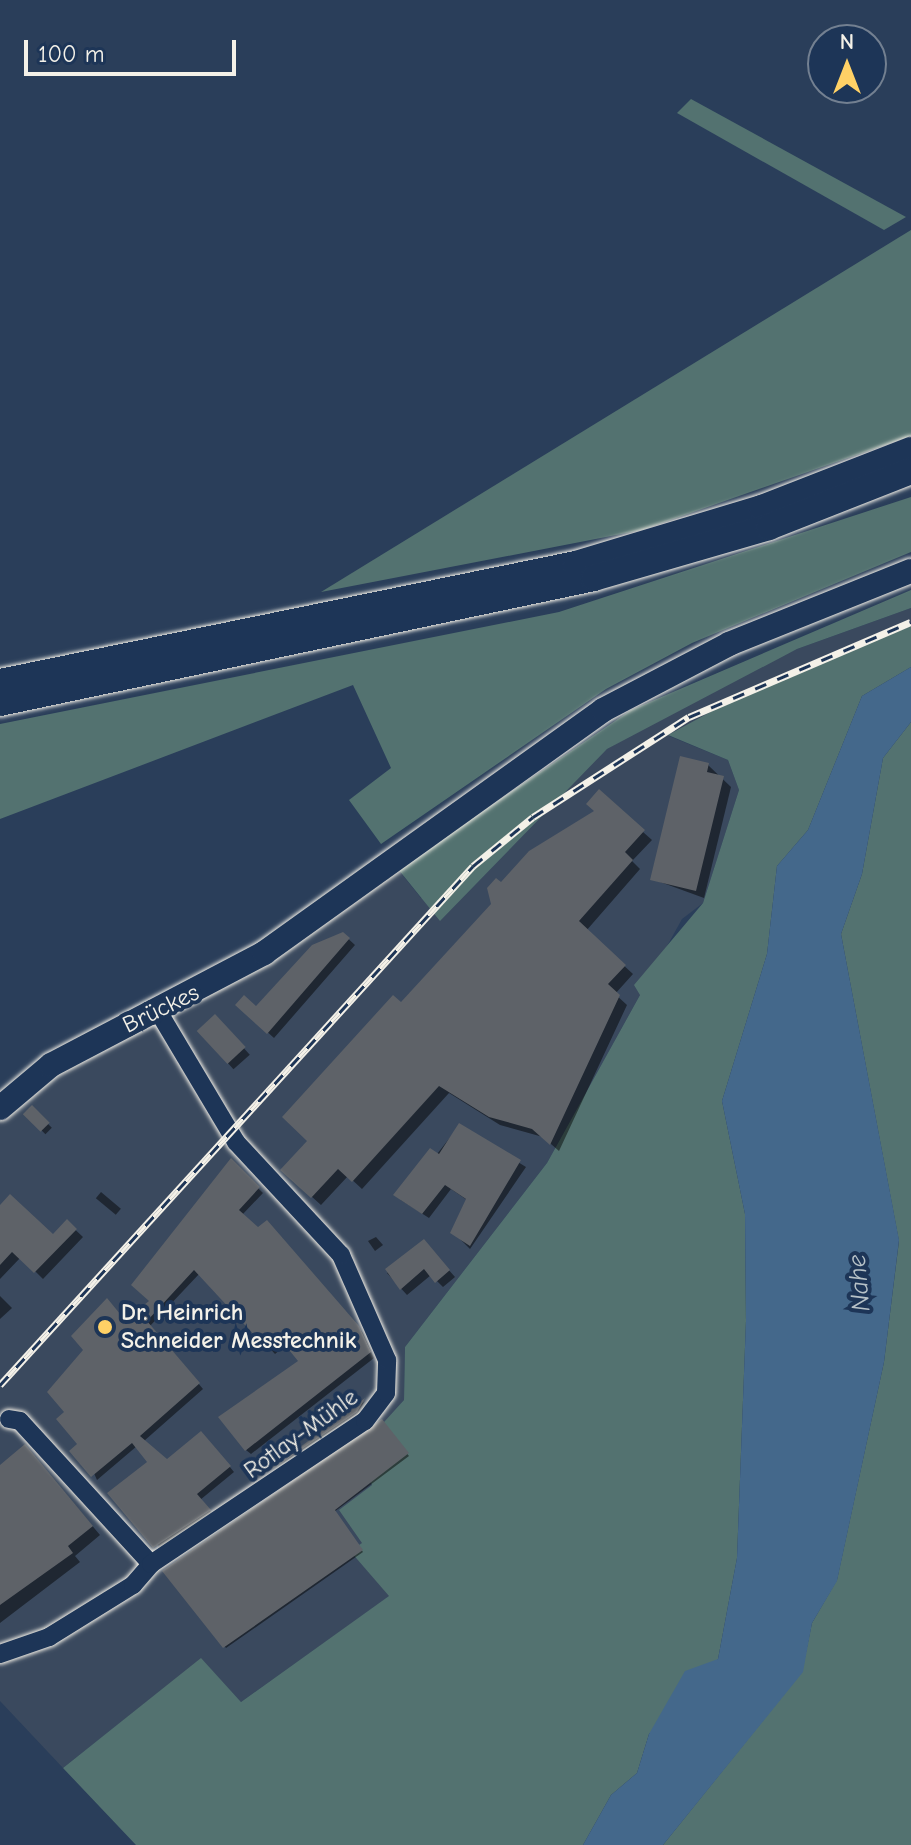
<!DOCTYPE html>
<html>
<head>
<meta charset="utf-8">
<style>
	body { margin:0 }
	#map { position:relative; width:911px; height:1845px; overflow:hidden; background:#2a3e5a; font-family:"Comic Neue",sans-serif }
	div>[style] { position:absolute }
	.built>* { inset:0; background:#3a495e }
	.green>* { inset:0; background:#537270 }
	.water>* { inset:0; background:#44688b }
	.shadow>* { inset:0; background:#0007; transform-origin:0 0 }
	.building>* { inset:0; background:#5e6268; transform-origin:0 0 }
	.roads { filter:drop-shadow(0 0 2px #f4f1e8) drop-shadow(0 0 2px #f4f1e8) }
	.minor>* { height:18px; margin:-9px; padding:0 9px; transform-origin:9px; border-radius:9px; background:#1d3557 }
	.major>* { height:24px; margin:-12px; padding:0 12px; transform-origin:12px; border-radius:12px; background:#1d3557 }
	.highway>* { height:26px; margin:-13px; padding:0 13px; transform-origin:13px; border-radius:13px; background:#1d3557 }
	.rail>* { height:7px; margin-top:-3.5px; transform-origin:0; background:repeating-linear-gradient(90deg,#1d3557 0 12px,#f4f1e8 0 24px); box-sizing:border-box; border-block:2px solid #f4f1e8 }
	.dots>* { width:22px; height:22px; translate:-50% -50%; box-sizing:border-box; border:4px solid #1d3557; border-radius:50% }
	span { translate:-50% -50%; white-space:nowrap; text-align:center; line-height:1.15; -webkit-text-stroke:8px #1d3557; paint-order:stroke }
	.street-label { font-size:24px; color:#f4f1e8 }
	.poi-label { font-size:24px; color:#f4f1e8; font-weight:700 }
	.left { translate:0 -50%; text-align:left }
	.water-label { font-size:26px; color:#b6c1c7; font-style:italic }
	.north { position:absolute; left:807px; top:24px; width:80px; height:80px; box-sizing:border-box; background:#1d3557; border:2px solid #738091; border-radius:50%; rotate:0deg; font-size:22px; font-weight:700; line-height:32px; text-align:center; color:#f4f1e8 }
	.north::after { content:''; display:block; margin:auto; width:28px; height:36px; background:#ffd166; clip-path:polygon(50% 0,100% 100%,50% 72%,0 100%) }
	.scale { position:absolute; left:24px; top:40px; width:212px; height:36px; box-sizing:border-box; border:4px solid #f4f1e8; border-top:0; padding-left:10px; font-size:24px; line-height:28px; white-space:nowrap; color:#f4f1e8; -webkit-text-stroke:6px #1d3557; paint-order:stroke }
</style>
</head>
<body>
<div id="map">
	<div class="built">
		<i style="clip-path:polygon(911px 608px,911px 626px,751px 690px,669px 736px,728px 760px,739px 790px,703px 903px,682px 919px,547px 1163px,405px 1347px,404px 1400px,380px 1430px,363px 1543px,350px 1551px,390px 1596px,241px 1702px,201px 1659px,63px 1768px,0 1701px,0 1092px,33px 1065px,249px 950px,384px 852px,421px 898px,607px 749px,684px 702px,797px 649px)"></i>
	</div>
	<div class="green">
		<i style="clip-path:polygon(691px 99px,906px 217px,884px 230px,677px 113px)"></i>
		<i style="clip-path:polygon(911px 230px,911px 436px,642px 530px,321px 592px)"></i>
		<i style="clip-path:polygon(911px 497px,911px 552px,692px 643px,606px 689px,381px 844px,349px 800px,391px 768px,353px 685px,0 819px,0 724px,559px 612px)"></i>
		<i style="clip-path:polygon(911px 590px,911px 608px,797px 649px,607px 749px,440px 921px,398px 869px,631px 710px)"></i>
		<i style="clip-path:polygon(911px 626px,911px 667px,862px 696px,808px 830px,777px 866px,767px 954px,722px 1101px,745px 1214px,746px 1321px,737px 1558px,718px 1659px,649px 1734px,637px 1773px,611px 1795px,583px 1845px,136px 1845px,63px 1768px,201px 1658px,241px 1702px,389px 1596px,350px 1551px,362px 1543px,339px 1510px,372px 1485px,356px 1453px,404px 1400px,405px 1347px,547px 1163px,640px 995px,634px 985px,703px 903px,739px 790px,728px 760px,668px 735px,751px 690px)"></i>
		<i style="clip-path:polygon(911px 722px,911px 1845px,663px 1845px,802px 1672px,812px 1623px,837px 1580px,884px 1362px,899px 1241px,841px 934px,862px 874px,883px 758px)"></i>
	</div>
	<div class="water">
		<i style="clip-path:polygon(911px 667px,911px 722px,883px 758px,862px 874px,841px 934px,899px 1240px,884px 1362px,837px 1581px,812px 1623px,803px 1672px,663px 1845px,583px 1845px,611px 1795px,637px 1773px,649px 1734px,685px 1671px,718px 1659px,737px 1558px,746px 1321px,745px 1214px,722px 1101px,767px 954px,777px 866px,808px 830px,862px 696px)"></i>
	</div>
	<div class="shadow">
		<i style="clip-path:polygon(708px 765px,731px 787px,704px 898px,652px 879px)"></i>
		<i style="clip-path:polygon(643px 832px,652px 840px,632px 861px,640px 869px,586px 931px,633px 974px,615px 994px,627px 1005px,559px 1151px,543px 1137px,500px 1125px,449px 1093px,362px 1189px,348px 1176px,321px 1205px,291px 1178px,402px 1005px,493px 905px,501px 885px)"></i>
		<i style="clip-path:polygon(343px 934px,355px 945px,274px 1038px,243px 1010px,256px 1009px)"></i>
		<i style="left:215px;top:1016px;width:52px;height:22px;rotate:48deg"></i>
		<i style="left:32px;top:1108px;width:28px;height:9px;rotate:45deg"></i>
		<i style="clip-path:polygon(459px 1126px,526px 1167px,470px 1249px,453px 1232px,467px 1200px,451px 1189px,429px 1218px,401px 1200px)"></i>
		<i style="clip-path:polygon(231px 1161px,263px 1193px,242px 1215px,258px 1229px,271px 1227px,363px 1333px,374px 1358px,251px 1454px,246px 1450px,301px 1361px,287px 1344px,275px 1354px,200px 1273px,150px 1326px,203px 1389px,144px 1441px,167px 1462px,206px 1438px,234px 1472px,200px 1500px,214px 1515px,159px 1552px,150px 1462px,137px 1446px,97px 1480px,67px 1412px,125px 1322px,152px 1301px)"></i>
		<i style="left:101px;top:1192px;width:26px;height:8px;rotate:40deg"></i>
		<i style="clip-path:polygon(0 1208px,53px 1237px,67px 1222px,83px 1237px,43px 1279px,21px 1257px,0 1279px)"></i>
		<i style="clip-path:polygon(376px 1237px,383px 1245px,375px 1251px,368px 1241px)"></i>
		<i style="clip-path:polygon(424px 1242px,455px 1277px,443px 1287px,431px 1275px,407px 1295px,387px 1273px)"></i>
		<i style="clip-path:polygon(0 1296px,12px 1308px,0 1319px)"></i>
		<i style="clip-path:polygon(365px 1401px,358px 1413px,274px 1469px)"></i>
		<i style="clip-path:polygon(381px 1422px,409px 1456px,334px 1512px,363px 1552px,226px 1648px,167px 1574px)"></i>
		<i style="clip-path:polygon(33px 1455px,100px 1535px,75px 1556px,80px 1562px,0 1623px,0 1468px)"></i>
	</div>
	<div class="building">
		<i style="clip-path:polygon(680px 756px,709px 763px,707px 772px,724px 776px,696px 891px,650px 880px)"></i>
		<i style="clip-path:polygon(599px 789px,645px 830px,625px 852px,633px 860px,579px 921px,626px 965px,608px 984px,620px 995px,550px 1145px,532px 1129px,489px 1117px,439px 1086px,352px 1182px,338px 1169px,311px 1198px,280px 1170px,307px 1141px,282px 1117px,393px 995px,401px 1002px,491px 904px,487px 888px,496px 878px,501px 882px,529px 851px,594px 811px,586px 804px)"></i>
		<i style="clip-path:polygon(343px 932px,350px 938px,267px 1034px,235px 1005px,244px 995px,256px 1006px,312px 945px)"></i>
		<i style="left:215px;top:1014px;width:45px;height:25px;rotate:47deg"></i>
		<i style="left:32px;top:1105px;width:25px;height:13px;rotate:45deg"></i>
		<i style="clip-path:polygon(459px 1123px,521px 1160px,470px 1246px,450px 1233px,466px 1199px,445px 1185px,422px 1214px,393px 1195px,430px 1148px,439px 1154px)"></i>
		<i style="clip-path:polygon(231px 1158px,260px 1187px,239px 1210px,258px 1227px,267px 1220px,359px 1326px,371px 1352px,245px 1451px,218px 1417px,298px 1361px,281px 1340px,269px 1351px,194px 1270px,147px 1321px,200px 1383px,140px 1436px,167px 1459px,201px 1431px,231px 1466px,197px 1494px,211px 1510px,153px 1548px,107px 1493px,147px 1462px,132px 1443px,91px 1477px,69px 1451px,77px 1444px,56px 1419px,64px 1412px,47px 1392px,83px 1350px,71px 1336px,107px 1298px,125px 1320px,149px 1301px,131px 1285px)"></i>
		<i style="clip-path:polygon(10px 1194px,53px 1234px,67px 1219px,77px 1229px,34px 1273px,12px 1252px,0 1265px,0 1205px)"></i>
		<i style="clip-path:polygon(424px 1239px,450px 1270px,435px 1283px,424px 1269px,400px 1290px,385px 1269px)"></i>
		<i style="clip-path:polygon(365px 1398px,357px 1412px,266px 1473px)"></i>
		<i style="clip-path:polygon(382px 1419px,409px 1453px,335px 1510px,363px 1550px,223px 1648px,162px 1571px)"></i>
		<i style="clip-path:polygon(25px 1444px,93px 1526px,68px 1546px,73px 1553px,0 1605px,0 1465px)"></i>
	</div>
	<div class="roads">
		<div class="minor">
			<i style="left:9px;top:1419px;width:11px;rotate:10deg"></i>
			<i style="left:20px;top:1421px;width:194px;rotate:47.5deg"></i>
			<i style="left:0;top:1654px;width:52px;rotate:-19.1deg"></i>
			<i style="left:49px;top:1637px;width:99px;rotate:-31.8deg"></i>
			<i style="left:133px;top:1585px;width:28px;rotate:-49deg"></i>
			<i style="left:151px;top:1564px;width:257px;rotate:-33.8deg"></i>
			<i style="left:365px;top:1421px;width:35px;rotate:-53deg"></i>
			<i style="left:386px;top:1393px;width:33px;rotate:-88deg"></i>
			<i style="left:387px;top:1360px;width:115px;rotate:-113.7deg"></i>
			<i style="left:341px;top:1255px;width:154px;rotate:-132.9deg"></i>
			<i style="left:236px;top:1142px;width:152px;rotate:-120.8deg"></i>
		</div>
		<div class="major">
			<i style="left:0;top:1108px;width:67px;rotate:-40.1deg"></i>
			<i style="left:51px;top:1065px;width:241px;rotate:-27.7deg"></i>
			<i style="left:264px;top:953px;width:417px;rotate:-35.6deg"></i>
			<i style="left:603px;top:710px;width:142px;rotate:-27.6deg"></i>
			<i style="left:729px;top:644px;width:196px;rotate:-21.9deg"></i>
		</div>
		<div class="highway">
			<i style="left:0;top:682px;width:588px;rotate:-11.58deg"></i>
			<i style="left:576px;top:564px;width:194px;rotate:-16.8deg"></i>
			<i style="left:762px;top:508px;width:160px;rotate:-21.3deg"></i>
			<i style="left:0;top:703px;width:607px;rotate:-11.88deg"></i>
			<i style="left:594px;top:578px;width:182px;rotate:-16.2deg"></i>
			<i style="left:769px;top:527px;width:153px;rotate:-21.5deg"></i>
		</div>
	</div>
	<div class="rail">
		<i style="left:0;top:1385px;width:702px;rotate:-47.65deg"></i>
		<i style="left:473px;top:866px;width:77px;rotate:-39.2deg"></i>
		<i style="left:533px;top:817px;width:185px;rotate:-32.7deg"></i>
		<i style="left:689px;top:717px;width:241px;rotate:-23.2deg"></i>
	</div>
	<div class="dots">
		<i style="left:105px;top:1327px;background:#ffd166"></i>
	</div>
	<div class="street-label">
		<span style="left:161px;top:1009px;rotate:-26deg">Brückes</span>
		<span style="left:301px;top:1434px;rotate:-36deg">Rotlay-Mühle</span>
	</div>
	<div class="poi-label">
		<span class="left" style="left:121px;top:1327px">Dr. Heinrich<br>Schneider Messtechnik</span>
	</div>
	<div class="water-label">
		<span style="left:860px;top:1283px;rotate:-95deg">Nahe</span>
	</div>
	<div class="north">N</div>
	<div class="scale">100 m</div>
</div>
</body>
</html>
